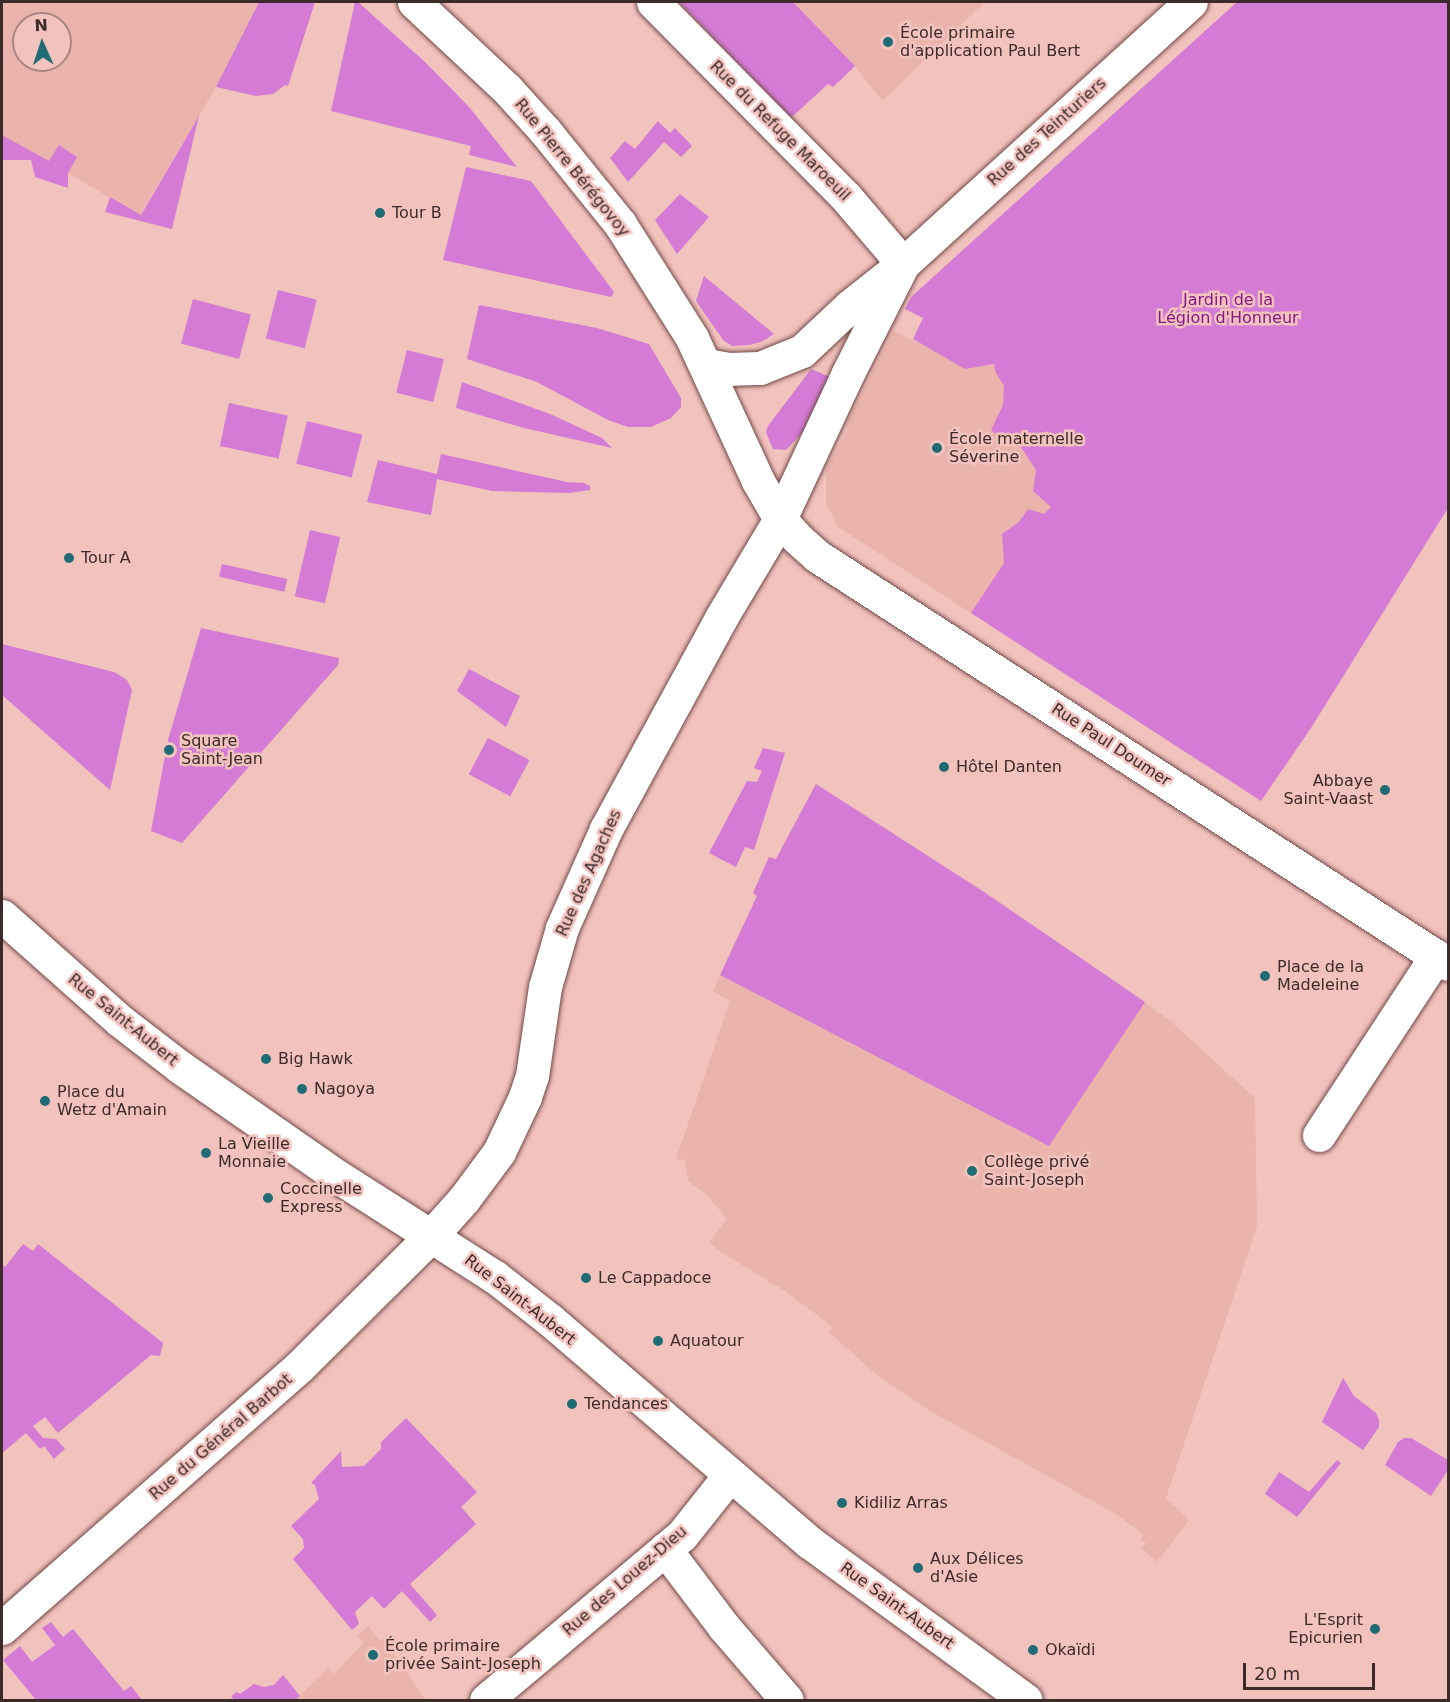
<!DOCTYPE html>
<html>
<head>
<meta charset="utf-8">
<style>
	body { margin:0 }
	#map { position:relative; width:1450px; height:1702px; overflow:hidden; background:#f2c2bd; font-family:"DejaVu Sans",sans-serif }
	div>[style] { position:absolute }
	.built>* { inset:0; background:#eab4ad }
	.green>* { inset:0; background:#d37bd5; transform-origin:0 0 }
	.roads { filter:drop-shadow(0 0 2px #714945) drop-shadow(0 0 2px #714945) }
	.minor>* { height:33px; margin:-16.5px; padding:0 16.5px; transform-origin:16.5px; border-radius:16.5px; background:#fff }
	.tertiary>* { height:33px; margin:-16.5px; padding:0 16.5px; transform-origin:16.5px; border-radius:16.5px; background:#fff }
	.dots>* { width:16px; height:16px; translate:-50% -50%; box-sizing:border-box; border:3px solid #f2c2bd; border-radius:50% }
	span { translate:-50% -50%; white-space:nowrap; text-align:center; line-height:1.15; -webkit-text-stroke:5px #f2c2bd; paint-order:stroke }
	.poi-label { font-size:16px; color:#3d2b29 }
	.left { translate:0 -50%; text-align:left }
	.right { translate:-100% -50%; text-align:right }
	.street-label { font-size:16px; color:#3d2b29 }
	.park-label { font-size:16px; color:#86188b }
	.frame { position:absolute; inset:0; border:3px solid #3d2b29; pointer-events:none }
	.north { position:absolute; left:12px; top:12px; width:60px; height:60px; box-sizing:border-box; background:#f2c2bd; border:2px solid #aa8682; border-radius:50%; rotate:357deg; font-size:16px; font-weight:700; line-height:24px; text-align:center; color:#3d2b29 }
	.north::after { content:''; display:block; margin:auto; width:21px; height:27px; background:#216b74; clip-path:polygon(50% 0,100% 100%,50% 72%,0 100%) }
	.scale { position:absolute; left:1243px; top:1663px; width:132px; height:27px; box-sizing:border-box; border:3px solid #3d2b29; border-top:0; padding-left:8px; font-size:18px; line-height:21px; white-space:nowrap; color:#3d2b29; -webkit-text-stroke:4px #f2c2bd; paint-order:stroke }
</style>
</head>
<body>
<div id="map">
	<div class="built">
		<i style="clip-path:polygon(evenodd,2px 2px,259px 2px,216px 87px,140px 215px,2px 135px,2px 2px,24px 24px,60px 24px,60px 60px,24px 60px,24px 24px)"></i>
		<i style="clip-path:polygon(793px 2px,985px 2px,882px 101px,855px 66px)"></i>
		<i style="clip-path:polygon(894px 331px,950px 358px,1010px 345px,1062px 548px,1004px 564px,971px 613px,838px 527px,826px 503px,826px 469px,849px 428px,846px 425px)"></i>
		<i style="clip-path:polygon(816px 784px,984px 892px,1168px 1019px,1255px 1098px,1257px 1226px,1166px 1498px,1189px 1520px,1157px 1562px,1142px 1548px,1146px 1543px,1141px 1540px,1144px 1534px,1114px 1513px,932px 1412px,878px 1376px,829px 1332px,833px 1327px,785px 1291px,722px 1253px,709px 1242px,727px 1219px,707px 1195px,688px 1181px,685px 1160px,676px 1159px,730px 1001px,713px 991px,757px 896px,753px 893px,769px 857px,776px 859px)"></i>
		<i style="clip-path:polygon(368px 1626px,381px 1641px,384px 1639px,426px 1700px,295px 1700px,328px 1668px,334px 1674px,363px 1643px,358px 1636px)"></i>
	</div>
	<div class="green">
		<i style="clip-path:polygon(259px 2px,315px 2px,288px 86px,285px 85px,273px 94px,256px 96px,216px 87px)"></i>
		<i style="clip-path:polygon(355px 2px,358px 2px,425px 62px,470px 108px,517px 167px,469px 155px,471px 146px,331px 111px)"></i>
		<i style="clip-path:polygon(679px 2px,793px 2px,855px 66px,833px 87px,828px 84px,791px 118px)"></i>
		<i style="clip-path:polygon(1237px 2px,1448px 2px,1448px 508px,1311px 728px,1261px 801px,971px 613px,1004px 563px,1002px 534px,1019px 522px,1028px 509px,1044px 514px,1051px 507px,1033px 491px,1036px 470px,1021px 447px,1003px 441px,991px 430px,1003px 405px,1004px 386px,995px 371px,994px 364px,965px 369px,913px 339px,923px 318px,905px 309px,911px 297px)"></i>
		<i style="clip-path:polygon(199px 116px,172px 229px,105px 212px,110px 197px,141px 215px)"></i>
		<i style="clip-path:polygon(658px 121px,670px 133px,675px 128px,692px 146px,681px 157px,664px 142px,628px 182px,610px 158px,625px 141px,635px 149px)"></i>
		<i style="clip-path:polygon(2px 135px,49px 161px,59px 145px,77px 157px,68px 173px,68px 188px,35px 177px,31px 160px,2px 160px)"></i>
		<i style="clip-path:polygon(466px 167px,531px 181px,614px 292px,611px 297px,443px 260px)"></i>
		<i style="clip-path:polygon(680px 194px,709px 217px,677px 254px,655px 220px)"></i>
		<i style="clip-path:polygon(704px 276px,774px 334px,761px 342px,749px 345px,732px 346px,723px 340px,696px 301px)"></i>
		<i style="left:278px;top:290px;width:40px;height:50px;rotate:14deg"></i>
		<i style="left:193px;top:299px;width:60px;height:46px;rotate:15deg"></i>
		<i style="clip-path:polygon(479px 305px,597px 328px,649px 344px,681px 398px,681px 407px,671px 418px,651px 427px,628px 427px,608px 420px,537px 382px,467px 359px)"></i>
		<i style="left:407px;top:350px;width:38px;height:44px;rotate:14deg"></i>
		<i style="clip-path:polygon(811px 369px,830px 377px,803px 432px,786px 450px,773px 449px,766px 432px,768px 426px)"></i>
		<i style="clip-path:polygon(462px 382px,550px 414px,602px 438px,612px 448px,524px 428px,456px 408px)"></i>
		<i style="left:229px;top:403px;width:60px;height:44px;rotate:12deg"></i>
		<i style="left:307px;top:421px;width:57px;height:44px;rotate:14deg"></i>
		<i style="clip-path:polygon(441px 454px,567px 482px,584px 483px,590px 486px,590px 490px,569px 493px,492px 491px,437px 479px,431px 515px,367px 502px,378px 460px,437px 474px)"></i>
		<i style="left:310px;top:530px;width:31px;height:68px;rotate:13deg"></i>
		<i style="left:222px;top:564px;width:67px;height:13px;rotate:13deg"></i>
		<i style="clip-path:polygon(201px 628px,339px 658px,338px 665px,182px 843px,151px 831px,168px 740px)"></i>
		<i style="clip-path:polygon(2px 644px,114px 672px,127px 680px,132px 690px,110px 790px,2px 695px)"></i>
		<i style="clip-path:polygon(469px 669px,520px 696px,506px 727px,457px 691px)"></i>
		<i style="left:488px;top:738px;width:47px;height:41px;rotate:28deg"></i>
		<i style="clip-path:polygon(763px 748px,785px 753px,754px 850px,745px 847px,736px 867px,709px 853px,747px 781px,757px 782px,762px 771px,754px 768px)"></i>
		<i style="clip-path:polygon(816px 784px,984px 892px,1145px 1002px,1049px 1146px,720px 975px,757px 896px,753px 893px,769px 857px,776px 859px)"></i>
		<i style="clip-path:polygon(23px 1244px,33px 1251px,38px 1244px,163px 1343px,160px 1356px,151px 1355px,58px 1433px,45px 1417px,33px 1426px,43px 1438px,56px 1439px,65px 1449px,54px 1459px,44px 1446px,40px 1449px,26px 1433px,2px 1453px,2px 1265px,5px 1267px)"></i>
		<i style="clip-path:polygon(1343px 1378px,1354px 1396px,1376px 1413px,1379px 1420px,1379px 1427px,1363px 1450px,1322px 1422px)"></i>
		<i style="clip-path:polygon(406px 1418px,477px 1492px,461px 1507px,476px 1524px,410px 1584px,437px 1615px,430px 1622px,402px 1591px,384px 1609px,372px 1596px,355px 1612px,359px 1624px,352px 1630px,293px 1559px,304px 1548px,303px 1539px,291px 1526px,319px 1499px,315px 1485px,311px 1483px,341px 1451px,342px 1467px,364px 1466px,381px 1449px,381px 1442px)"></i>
		<i style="clip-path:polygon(1404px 1438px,1411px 1438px,1448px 1460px,1448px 1470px,1431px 1496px,1385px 1465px,1398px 1442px)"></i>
		<i style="clip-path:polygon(1337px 1460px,1341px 1463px,1297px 1517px,1265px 1494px,1279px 1472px,1309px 1492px)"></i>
		<i style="clip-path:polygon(51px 1622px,63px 1637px,73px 1629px,124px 1691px,131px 1686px,142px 1700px,36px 1700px,3px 1660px,20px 1646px,32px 1662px,55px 1645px,42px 1628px)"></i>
		<i style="clip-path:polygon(283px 1675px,300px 1696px,295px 1700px,234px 1700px,231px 1696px,237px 1692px,240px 1694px,254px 1684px,264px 1687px,274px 1685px)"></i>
	</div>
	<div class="roads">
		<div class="minor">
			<i style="left:653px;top:2px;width:274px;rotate:45.3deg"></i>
			<i style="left:846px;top:197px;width:88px;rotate:49.6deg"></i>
			<i style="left:706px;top:365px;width:22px;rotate:10deg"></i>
			<i style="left:728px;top:369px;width:32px;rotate:-2deg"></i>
			<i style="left:760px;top:368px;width:45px;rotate:-22deg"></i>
			<i style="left:802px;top:351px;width:66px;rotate:-43.2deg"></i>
			<i style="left:850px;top:306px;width:68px;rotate:-38.4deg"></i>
			<i style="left:903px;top:264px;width:389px;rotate:-42.3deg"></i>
			<i style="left:1319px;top:1135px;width:214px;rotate:-56.8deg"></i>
			<i style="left:665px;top:1549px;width:98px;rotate:52.9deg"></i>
			<i style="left:724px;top:1627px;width:96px;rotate:49.2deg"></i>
			<i style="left:2px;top:1628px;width:395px;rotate:-41.3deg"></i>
			<i style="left:299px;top:1367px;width:186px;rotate:-44.8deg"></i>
			<i style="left:431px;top:1236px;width:50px;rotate:-48.3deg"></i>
			<i style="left:464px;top:1199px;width:59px;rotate:-53.3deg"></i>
			<i style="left:499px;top:1152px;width:61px;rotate:-64.7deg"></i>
			<i style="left:525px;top:1097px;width:22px;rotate:-72deg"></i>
			<i style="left:532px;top:1076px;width:90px;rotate:-81.7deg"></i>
			<i style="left:545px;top:987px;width:61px;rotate:-73.9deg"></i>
			<i style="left:562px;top:928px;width:108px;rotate:-66deg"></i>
			<i style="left:606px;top:829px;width:240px;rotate:-61.4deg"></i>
			<i style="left:721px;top:618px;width:115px;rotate:-59.2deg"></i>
			<i style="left:780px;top:519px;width:161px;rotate:-65deg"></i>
			<i style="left:848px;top:373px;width:122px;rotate:-63.2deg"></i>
			<i style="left:486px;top:1700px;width:256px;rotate:-40.1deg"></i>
			<i style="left:682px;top:1535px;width:75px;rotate:-51.5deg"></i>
		</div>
		<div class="tertiary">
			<i style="left:414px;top:2px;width:127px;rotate:43.1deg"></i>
			<i style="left:507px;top:89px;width:57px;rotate:47.9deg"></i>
			<i style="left:545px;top:131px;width:119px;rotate:51.1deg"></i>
			<i style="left:620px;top:224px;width:135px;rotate:57.7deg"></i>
			<i style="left:692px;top:338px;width:157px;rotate:65.2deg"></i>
			<i style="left:758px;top:481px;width:44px;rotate:59.9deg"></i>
			<i style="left:780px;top:519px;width:25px;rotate:48deg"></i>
			<i style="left:797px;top:538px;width:27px;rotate:42deg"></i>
			<i style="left:817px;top:556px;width:751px;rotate:32.89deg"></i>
			<i style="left:2px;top:916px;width:157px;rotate:41.6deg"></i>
			<i style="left:119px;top:1020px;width:77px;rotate:37.6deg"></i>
			<i style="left:180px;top:1067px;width:195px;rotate:34.8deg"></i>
			<i style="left:340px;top:1178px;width:184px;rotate:32.6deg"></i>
			<i style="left:495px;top:1277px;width:70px;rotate:38deg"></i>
			<i style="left:550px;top:1320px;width:341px;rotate:40.6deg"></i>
			<i style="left:809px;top:1542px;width:268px;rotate:36.1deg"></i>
		</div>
	</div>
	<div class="dots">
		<i style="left:888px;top:42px;background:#216b74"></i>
		<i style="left:380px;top:213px;background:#216b74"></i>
		<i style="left:937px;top:448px;background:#216b74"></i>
		<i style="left:69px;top:558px;background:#216b74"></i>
		<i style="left:169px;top:750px;background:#216b74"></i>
		<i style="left:944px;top:767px;background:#216b74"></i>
		<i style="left:1385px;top:790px;background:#216b74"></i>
		<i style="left:1265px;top:976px;background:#216b74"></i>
		<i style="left:266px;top:1059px;background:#216b74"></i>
		<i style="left:302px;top:1089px;background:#216b74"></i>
		<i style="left:45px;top:1101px;background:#216b74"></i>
		<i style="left:206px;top:1153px;background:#216b74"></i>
		<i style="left:972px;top:1171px;background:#216b74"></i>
		<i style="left:268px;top:1198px;background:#216b74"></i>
		<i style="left:586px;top:1278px;background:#216b74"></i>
		<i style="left:658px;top:1341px;background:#216b74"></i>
		<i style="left:572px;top:1404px;background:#216b74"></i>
		<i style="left:842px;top:1503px;background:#216b74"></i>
		<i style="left:918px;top:1568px;background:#216b74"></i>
		<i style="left:1375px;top:1629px;background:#216b74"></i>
		<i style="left:1033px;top:1650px;background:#216b74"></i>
		<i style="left:373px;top:1655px;background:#216b74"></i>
	</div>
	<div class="poi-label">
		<span class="left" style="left:900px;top:42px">École primaire<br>d'application Paul Bert</span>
		<span class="left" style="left:392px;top:213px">Tour B</span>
		<span class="left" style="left:949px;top:448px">École maternelle<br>Séverine</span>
		<span class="left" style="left:81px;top:558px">Tour A</span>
		<span class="left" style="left:181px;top:750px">Square<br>Saint-Jean</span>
		<span class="left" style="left:956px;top:767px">Hôtel Danten</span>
		<span class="right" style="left:1373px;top:790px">Abbaye<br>Saint-Vaast</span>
		<span class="left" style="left:1277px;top:976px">Place de la<br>Madeleine</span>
		<span class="left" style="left:278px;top:1059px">Big Hawk</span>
		<span class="left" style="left:314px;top:1089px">Nagoya</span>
		<span class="left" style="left:57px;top:1101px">Place du<br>Wetz d'Amain</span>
		<span class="left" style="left:218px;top:1153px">La Vieille<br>Monnaie</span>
		<span class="left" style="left:984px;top:1171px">Collège privé<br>Saint-Joseph</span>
		<span class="left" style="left:280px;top:1198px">Coccinelle<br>Express</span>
		<span class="left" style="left:598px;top:1278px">Le Cappadoce</span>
		<span class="left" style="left:670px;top:1341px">Aquatour</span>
		<span class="left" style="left:584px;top:1404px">Tendances</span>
		<span class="left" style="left:854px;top:1503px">Kidiliz Arras</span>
		<span class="left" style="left:930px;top:1568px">Aux Délices<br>d'Asie</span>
		<span class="right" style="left:1363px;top:1629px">L'Esprit<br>Epicurien</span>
		<span class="left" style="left:385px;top:1655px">École primaire<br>privée Saint-Joseph</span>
		<span class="left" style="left:1045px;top:1650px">Okaïdi</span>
	</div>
	<div class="street-label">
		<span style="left:780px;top:131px;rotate:45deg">Rue du Refuge Maroeuil</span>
		<span style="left:1047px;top:132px;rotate:-42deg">Rue des Teinturiers</span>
		<span style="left:572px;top:168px;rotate:51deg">Rue Pierre Bérégovoy</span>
		<span style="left:1111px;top:745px;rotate:33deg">Rue Paul Doumer</span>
		<span style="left:589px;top:873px;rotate:-66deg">Rue des Agaches</span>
		<span style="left:123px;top:1020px;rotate:39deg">Rue Saint-Aubert</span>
		<span style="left:520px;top:1300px;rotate:38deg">Rue Saint-Aubert</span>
		<span style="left:221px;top:1437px;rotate:-41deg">Rue du Général Barbot</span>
		<span style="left:625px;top:1581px;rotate:-41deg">Rue des Louez-Dieu</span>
		<span style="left:897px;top:1606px;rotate:36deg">Rue Saint-Aubert</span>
	</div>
	<div class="park-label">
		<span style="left:1228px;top:309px">Jardin de la<br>Légion d'Honneur</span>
	</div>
	<div class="frame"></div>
	<div class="north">N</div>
	<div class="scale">20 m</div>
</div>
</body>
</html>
